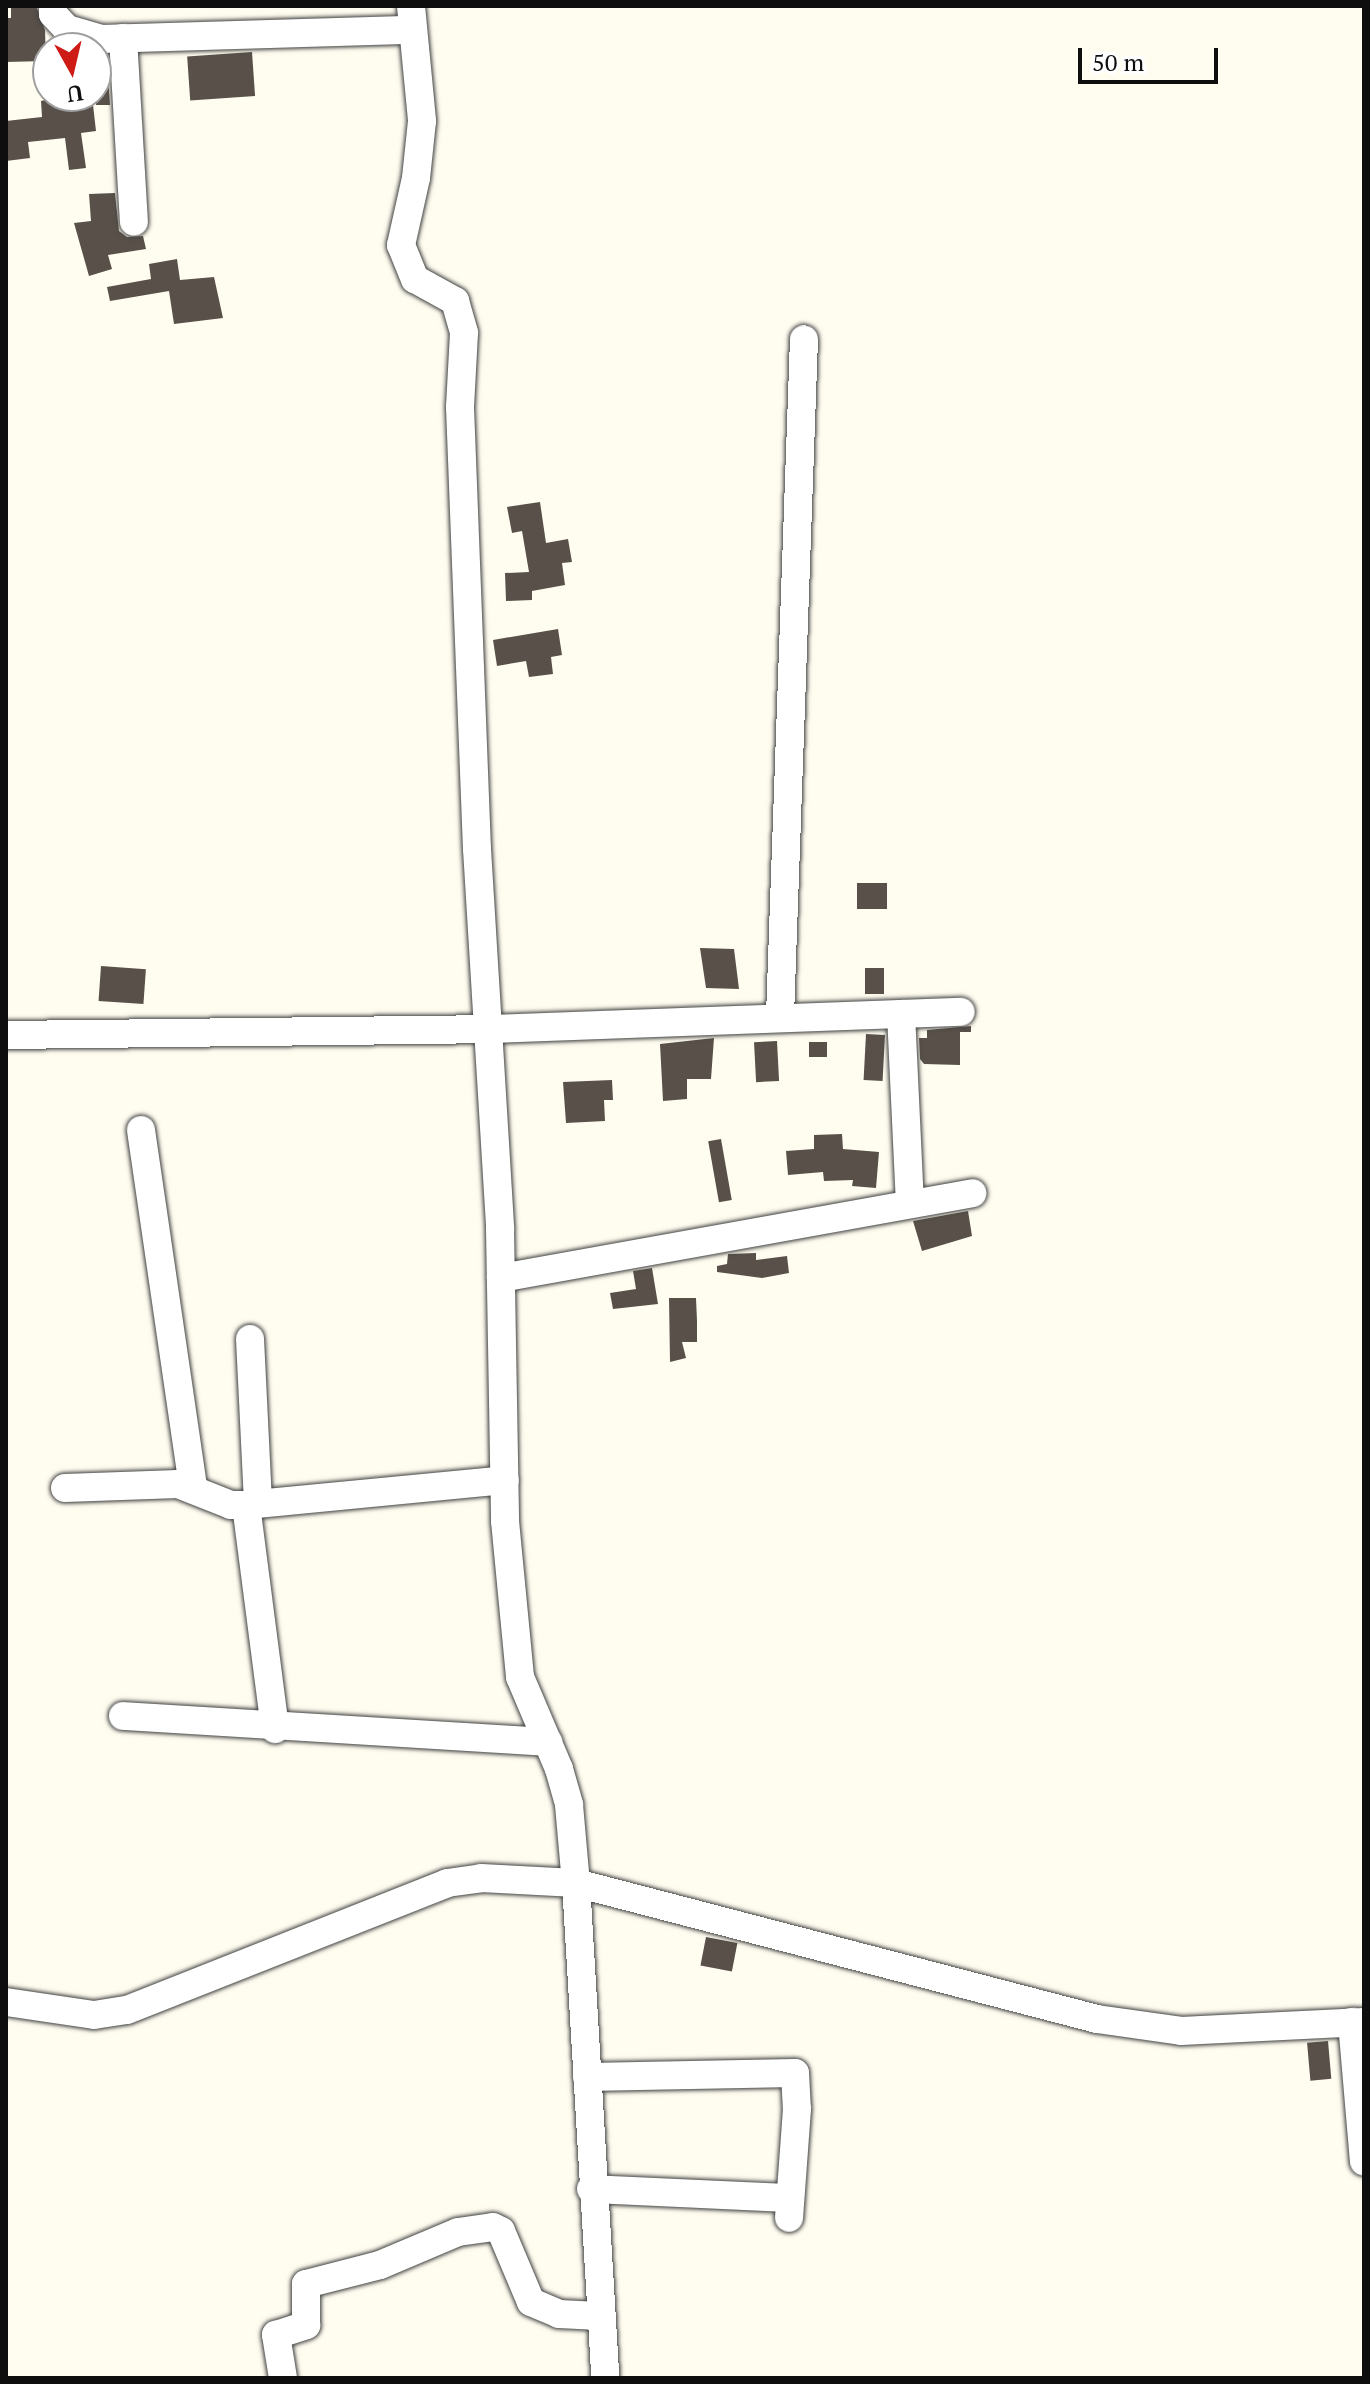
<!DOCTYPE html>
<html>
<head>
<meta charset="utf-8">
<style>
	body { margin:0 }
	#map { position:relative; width:1370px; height:2384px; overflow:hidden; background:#fffdf0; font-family:"PT Serif",serif }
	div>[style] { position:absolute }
	.building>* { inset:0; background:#585049; transform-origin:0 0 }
	.roads { filter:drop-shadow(0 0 2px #414141) drop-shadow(0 0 2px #414141) }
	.minor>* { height:28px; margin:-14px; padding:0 14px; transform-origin:14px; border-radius:14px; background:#fff }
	span { translate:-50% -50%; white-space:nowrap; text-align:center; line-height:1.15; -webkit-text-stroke:8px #fff; paint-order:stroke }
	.frame { position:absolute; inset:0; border:8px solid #0e0e0e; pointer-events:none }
	.north { position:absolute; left:32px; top:32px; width:80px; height:80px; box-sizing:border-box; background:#fff; border:2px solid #9f9f9f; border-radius:50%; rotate:172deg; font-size:22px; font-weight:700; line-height:32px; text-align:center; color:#0e0e0e }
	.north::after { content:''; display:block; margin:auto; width:28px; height:36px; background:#ce1b16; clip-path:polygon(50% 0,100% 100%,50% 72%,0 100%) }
	.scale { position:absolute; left:1078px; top:48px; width:140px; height:36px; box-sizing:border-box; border:4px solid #0e0e0e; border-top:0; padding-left:10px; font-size:24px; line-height:28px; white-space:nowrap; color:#0e0e0e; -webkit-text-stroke:6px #fff; paint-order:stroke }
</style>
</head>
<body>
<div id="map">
	<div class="building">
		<i style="clip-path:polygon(11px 6px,36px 6px,45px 30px,46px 61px,6px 62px,6px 18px,11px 18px)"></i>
		<i style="left:252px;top:52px;width:44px;height:65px;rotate:86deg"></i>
		<i style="clip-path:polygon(107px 59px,110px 105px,96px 105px,96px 60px)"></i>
		<i style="clip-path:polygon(60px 96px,92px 96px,96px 131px,81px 133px,86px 168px,69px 170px,65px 138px,28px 142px,30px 158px,6px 161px,6px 121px,42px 117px,41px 101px)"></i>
		<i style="clip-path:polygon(115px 193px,119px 231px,127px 237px,143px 236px,146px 249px,108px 255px,112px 269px,89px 276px,74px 223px,91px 221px,89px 194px)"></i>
		<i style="clip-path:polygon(177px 259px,180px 280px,214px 277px,223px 318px,174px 324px,169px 291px,110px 301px,107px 287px,151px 279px,149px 264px)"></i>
		<i style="clip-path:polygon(540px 502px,546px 543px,568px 539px,572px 562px,562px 563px,565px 585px,532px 591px,532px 600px,506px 601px,505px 573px,529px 572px,522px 531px,512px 533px,507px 507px)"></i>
		<i style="clip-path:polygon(558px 629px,562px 655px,551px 657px,553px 674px,529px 677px,526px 661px,497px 666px,493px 640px)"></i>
		<i style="left:857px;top:883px;width:30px;height:26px"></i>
		<i style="clip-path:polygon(700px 948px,734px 949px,739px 989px,706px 988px)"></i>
		<i style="left:101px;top:966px;width:45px;height:35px;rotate:4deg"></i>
		<i style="left:865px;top:968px;width:19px;height:26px"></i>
		<i style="clip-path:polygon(971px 1026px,971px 1032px,960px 1032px,960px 1065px,924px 1064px,920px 1059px,919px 1038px,927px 1038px,927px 1030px)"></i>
		<i style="left:866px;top:1034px;width:19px;height:46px;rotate:3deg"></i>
		<i style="clip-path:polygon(714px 1038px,711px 1079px,687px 1079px,687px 1099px,663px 1101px,660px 1044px)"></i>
		<i style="left:777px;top:1041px;width:40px;height:23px;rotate:87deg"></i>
		<i style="left:809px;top:1042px;width:18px;height:15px"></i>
		<i style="clip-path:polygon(612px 1080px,613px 1100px,604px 1100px,605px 1121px,566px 1123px,563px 1082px)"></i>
		<i style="clip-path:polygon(842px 1134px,843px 1149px,879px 1152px,876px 1188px,852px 1186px,853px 1180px,824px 1181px,823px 1172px,788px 1175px,786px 1151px,814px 1149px,814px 1135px)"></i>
		<i style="left:721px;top:1139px;width:62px;height:13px;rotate:80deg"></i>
		<i style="clip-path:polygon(968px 1211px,972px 1236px,922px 1251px,913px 1221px)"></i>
		<i style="clip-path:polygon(756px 1253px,756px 1260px,787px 1256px,789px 1273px,762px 1278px,717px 1272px,717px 1266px,727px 1264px,728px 1254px)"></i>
		<i style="clip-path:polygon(652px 1268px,658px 1304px,613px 1309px,610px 1293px,636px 1289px,633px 1271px)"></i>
		<i style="clip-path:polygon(669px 1298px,696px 1298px,697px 1321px,697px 1342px,682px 1342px,686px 1358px,670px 1362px)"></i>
		<i style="left:706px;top:1937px;width:32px;height:29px;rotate:11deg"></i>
		<i style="left:1328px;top:2041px;width:38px;height:21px;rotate:85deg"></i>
	</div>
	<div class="roads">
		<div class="minor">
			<i style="left:53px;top:6px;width:8px;rotate:90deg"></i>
			<i style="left:53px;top:14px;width:21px;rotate:47deg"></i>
			<i style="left:67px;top:29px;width:35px;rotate:16deg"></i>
			<i style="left:101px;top:39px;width:312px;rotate:-1.7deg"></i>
			<i style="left:411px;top:6px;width:116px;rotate:84.5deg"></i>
			<i style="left:422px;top:121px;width:57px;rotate:96deg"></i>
			<i style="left:416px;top:178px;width:69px;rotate:102.6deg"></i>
			<i style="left:401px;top:245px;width:37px;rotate:68deg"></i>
			<i style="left:415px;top:279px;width:46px;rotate:28.8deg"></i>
			<i style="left:455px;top:301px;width:33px;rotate:74deg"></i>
			<i style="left:464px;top:333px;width:74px;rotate:93.1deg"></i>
			<i style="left:460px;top:407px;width:442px;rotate:87.8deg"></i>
			<i style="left:477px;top:849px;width:381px;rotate:86.5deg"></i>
			<i style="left:500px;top:1229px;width:292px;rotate:89deg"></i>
			<i style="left:505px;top:1521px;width:157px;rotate:84.5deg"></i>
			<i style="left:520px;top:1677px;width:100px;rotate:67deg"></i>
			<i style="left:559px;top:1769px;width:37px;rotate:74deg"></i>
			<i style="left:569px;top:1805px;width:78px;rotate:84.9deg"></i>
			<i style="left:576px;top:1883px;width:538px;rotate:14.63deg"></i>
			<i style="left:1097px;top:2019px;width:85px;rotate:8.1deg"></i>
			<i style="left:1181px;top:2031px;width:183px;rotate:-2.8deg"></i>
			<i style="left:123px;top:38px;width:184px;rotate:86.6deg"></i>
			<i style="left:901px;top:1014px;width:190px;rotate:87.3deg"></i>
			<i style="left:780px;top:1016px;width:677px;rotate:-87.97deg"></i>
			<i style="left:6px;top:1035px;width:486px;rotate:-0.7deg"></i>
			<i style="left:492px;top:1029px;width:469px;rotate:-2.1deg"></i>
			<i style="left:141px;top:1130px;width:361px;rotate:81.7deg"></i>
			<i style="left:501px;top:1278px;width:479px;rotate:-10.2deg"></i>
			<i style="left:250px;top:1339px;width:164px;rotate:87.2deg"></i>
			<i style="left:65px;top:1488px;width:113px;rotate:-2deg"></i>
			<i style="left:178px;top:1484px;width:57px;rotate:21.6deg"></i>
			<i style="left:231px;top:1505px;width:15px"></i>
			<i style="left:246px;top:1505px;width:260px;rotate:-5.5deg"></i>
			<i style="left:246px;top:1505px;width:226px;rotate:82.6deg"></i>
			<i style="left:123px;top:1716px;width:426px;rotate:3.5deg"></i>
			<i style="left:6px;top:2002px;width:89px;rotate:8.4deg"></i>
			<i style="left:94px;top:2015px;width:33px;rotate:-9deg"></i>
			<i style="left:127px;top:2010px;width:344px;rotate:-21.6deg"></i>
			<i style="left:447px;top:1883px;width:34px;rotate:-8deg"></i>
			<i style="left:481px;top:1878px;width:95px;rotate:3deg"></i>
			<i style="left:576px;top:1883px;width:496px;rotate:86.6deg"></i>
			<i style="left:1352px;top:2022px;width:140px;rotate:85.1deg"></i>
			<i style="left:587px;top:2077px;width:208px;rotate:-1.1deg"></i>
			<i style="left:795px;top:2073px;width:36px;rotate:87deg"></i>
			<i style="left:797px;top:2109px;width:109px;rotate:94.2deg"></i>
			<i style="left:591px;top:2189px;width:199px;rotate:2.6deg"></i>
			<i style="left:283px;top:2378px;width:44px;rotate:-99.2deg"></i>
			<i style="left:276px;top:2335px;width:32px;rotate:-18deg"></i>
			<i style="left:306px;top:2325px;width:41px;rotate:-90deg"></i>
			<i style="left:306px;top:2284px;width:76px;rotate:-14.4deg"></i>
			<i style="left:380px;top:2265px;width:85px;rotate:-22.9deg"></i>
			<i style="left:458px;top:2232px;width:35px;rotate:-8deg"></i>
			<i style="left:493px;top:2227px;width:9px;rotate:27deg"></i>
			<i style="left:501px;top:2231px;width:77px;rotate:67.1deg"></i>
			<i style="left:531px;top:2302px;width:30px;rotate:23deg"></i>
			<i style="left:559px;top:2314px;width:40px;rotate:2.9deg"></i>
		</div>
	</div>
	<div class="frame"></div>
	<div class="north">U</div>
	<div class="scale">50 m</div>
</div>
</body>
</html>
